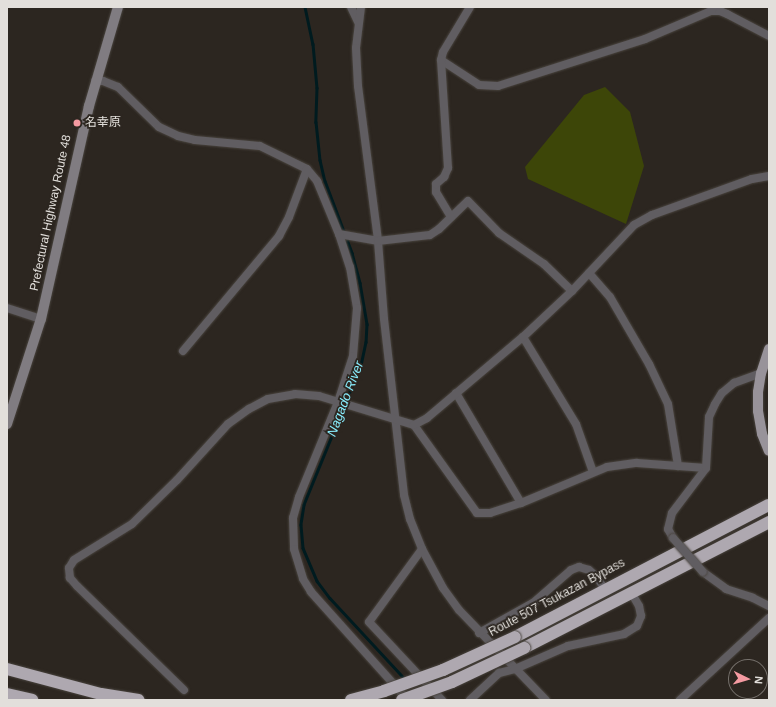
<!DOCTYPE html>
<html>
<head>
<meta charset="utf-8">
<style>
	body { margin:0 }
	#map { position:relative; width:776px; height:707px; overflow:hidden; background:#2c2620; font-family:Arial,"Noto Sans JP",sans-serif }
	div>[style] { position:absolute }
	.green>* { inset:0; background:#3d4608 }
	.stream>* { height:2.5px; margin:-1.25px; padding:0 1.25px; transform-origin:1.25px; border-radius:1.25px; background:#001b1f }
	.roads { filter:drop-shadow(0 0 1px #49443e) drop-shadow(0 0 1px #49443e) }
	.street>* { height:8px; margin:-4px; padding:0 4px; transform-origin:4px; border-radius:4px; background:#605d61 }
	.secondary>* { height:10px; margin:-5px; padding:0 5px; transform-origin:5px; border-radius:5px; background:#807c81 }
	.primary>* { height:10px; margin:-5px; padding:0 5px; transform-origin:5px; border-radius:5px; background:#98939a }
	.highway>* { height:12px; margin:-6px; padding:0 6px; transform-origin:6px; border-radius:6px; background:#aea8b0 }
	.bridges { filter:drop-shadow(0 0 1px #49443e) drop-shadow(0 0 1px #49443e) }
	.street-bridge>* { height:8px; margin:-4px; padding:0 4px; transform-origin:4px; border-radius:4px; background:#605d61 }
	.highway-bridge>* { height:12px; margin:-6px; padding:0 6px; transform-origin:6px; border-radius:6px; background:#aea8b0 }
	.dots>* { width:11px; height:11px; translate:-50% -50%; box-sizing:border-box; border:2px solid #2c2620; border-radius:50% }
	span { translate:-50% -50%; white-space:nowrap; text-align:center; line-height:1.15; -webkit-text-stroke:3.5px #2c2620; paint-order:stroke }
	.poi-label { font-size:12px; color:#e2dfdb }
	.left { translate:0 -50%; text-align:left }
	.street-label { font-size:12px; color:#e2dfdb }
	.water-label { font-size:13px; color:#88edfd; font-style:italic }
	.frame { position:absolute; inset:0; border:8px solid #e2dfdb; pointer-events:none }
	.north { position:absolute; left:728px; top:659px; width:40px; height:40px; box-sizing:border-box; background:#2c2620; border:1px solid #75706b; border-radius:50%; rotate:95deg; font-size:11px; font-weight:700; line-height:16px; text-align:center; color:#e2dfdb }
	.north::after { content:''; display:block; margin:auto; width:14px; height:18px; background:#f49aa1; clip-path:polygon(50% 0,100% 100%,50% 72%,0 100%) }
</style>
</head>
<body>
<div id="map">
	<div class="green">
		<i style="clip-path:polygon(605px 87px,630px 112px,644px 166px,626px 224px,528px 179px,525px 167px,584px 95px)"></i>
	</div>
	<div class="stream">
		<i style="left:305px;top:7px;width:38px;rotate:78deg"></i>
		<i style="left:313px;top:44px;width:44px;rotate:84.8deg"></i>
		<i style="left:317px;top:88px;width:34px;rotate:92deg"></i>
		<i style="left:316px;top:122px;width:38px;rotate:84deg"></i>
		<i style="left:320px;top:160px;width:22px;rotate:77deg"></i>
		<i style="left:325px;top:181px;width:77px;rotate:69.4deg"></i>
		<i style="left:352px;top:253px;width:31px;rotate:75deg"></i>
		<i style="left:360px;top:283px;width:42px;rotate:80.3deg"></i>
		<i style="left:367px;top:324px;width:18px;rotate:93deg"></i>
		<i style="left:366px;top:342px;width:24px;rotate:102deg"></i>
		<i style="left:361px;top:365px;width:151px;rotate:112.2deg"></i>
		<i style="left:304px;top:505px;width:20px;rotate:99deg"></i>
		<i style="left:301px;top:525px;width:23px;rotate:85deg"></i>
		<i style="left:303px;top:548px;width:36px;rotate:67deg"></i>
		<i style="left:317px;top:581px;width:21px;rotate:53deg"></i>
		<i style="left:330px;top:598px;width:112px;rotate:47.2deg"></i>
	</div>
	<div class="roads">
		<div class="street">
			<i style="left:351px;top:7px;width:17px;rotate:65deg"></i>
			<i style="left:361px;top:7px;width:41px;rotate:97deg"></i>
			<i style="left:356px;top:48px;width:38px;rotate:87deg"></i>
			<i style="left:358px;top:86px;width:156px;rotate:82.6deg"></i>
			<i style="left:378px;top:241px;width:78px;rotate:85.6deg"></i>
			<i style="left:384px;top:319px;width:177px;rotate:83.5deg"></i>
			<i style="left:404px;top:495px;width:25px;rotate:76deg"></i>
			<i style="left:410px;top:519px;width:32px;rotate:68deg"></i>
			<i style="left:422px;top:549px;width:44px;rotate:61.7deg"></i>
			<i style="left:443px;top:588px;width:27px;rotate:54deg"></i>
			<i style="left:459px;top:610px;width:125px;rotate:46deg"></i>
			<i style="left:441px;top:60px;width:45px;rotate:33.3deg"></i>
			<i style="left:479px;top:85px;width:19px;rotate:3deg"></i>
			<i style="left:498px;top:86px;width:154px;rotate:-17.7deg"></i>
			<i style="left:645px;top:39px;width:72px;rotate:-23deg"></i>
			<i style="left:711px;top:11px;width:9px"></i>
			<i style="left:720px;top:11px;width:8px;rotate:23deg"></i>
			<i style="left:727px;top:14px;width:47px;rotate:27.6deg"></i>
			<i style="left:95px;top:81px;width:8px"></i>
			<i style="left:103px;top:81px;width:16px;rotate:22deg"></i>
			<i style="left:118px;top:87px;width:57px;rotate:44.3deg"></i>
			<i style="left:159px;top:127px;width:21px;rotate:25deg"></i>
			<i style="left:178px;top:136px;width:17px;rotate:13deg"></i>
			<i style="left:195px;top:140px;width:65px;rotate:5.3deg"></i>
			<i style="left:260px;top:146px;width:52px;rotate:26.1deg"></i>
			<i style="left:307px;top:169px;width:16px;rotate:50deg"></i>
			<i style="left:317px;top:181px;width:57px;rotate:67.5deg"></i>
			<i style="left:339px;top:234px;width:40px;rotate:10deg"></i>
			<i style="left:378px;top:241px;width:52px;rotate:-6.6deg"></i>
			<i style="left:430px;top:235px;width:11px;rotate:-34deg"></i>
			<i style="left:439px;top:229px;width:40px;rotate:-44deg"></i>
			<i style="left:468px;top:201px;width:45px;rotate:45.9deg"></i>
			<i style="left:499px;top:233px;width:55px;rotate:34.6deg"></i>
			<i style="left:544px;top:264px;width:39px;rotate:44deg"></i>
			<i style="left:451px;top:217px;width:29px;rotate:-121deg"></i>
			<i style="left:436px;top:192px;width:8px;rotate:-90deg"></i>
			<i style="left:436px;top:184px;width:11px;rotate:-41deg"></i>
			<i style="left:444px;top:177px;width:10px;rotate:-66deg"></i>
			<i style="left:448px;top:168px;width:108px;rotate:-93.7deg"></i>
			<i style="left:441px;top:60px;width:8px;rotate:-76deg"></i>
			<i style="left:443px;top:52px;width:52px;rotate:-59deg"></i>
			<i style="left:339px;top:234px;width:35px;rotate:72deg"></i>
			<i style="left:350px;top:267px;width:42px;rotate:80.3deg"></i>
			<i style="left:357px;top:308px;width:48px;rotate:94.8deg"></i>
			<i style="left:353px;top:356px;width:48px;rotate:108.1deg"></i>
			<i style="left:338px;top:402px;width:103px;rotate:112.3deg"></i>
			<i style="left:299px;top:497px;width:22px;rotate:106deg"></i>
			<i style="left:293px;top:518px;width:31px;rotate:88deg"></i>
			<i style="left:294px;top:549px;width:31px;rotate:73deg"></i>
			<i style="left:303px;top:579px;width:15px;rotate:58deg"></i>
			<i style="left:311px;top:592px;width:145px;rotate:48.1deg"></i>
			<i style="left:589px;top:273px;width:32px;rotate:49deg"></i>
			<i style="left:610px;top:297px;width:78px;rotate:59.8deg"></i>
			<i style="left:649px;top:364px;width:44px;rotate:64.6deg"></i>
			<i style="left:668px;top:404px;width:63px;rotate:80.8deg"></i>
			<i style="left:7px;top:308px;width:36px;rotate:18deg"></i>
			<i style="left:523px;top:337px;width:102px;rotate:58.7deg"></i>
			<i style="left:576px;top:424px;width:51px;rotate:70.5deg"></i>
			<i style="left:183px;top:351px;width:150px;rotate:-50.1deg"></i>
			<i style="left:279px;top:236px;width:21px;rotate:-62deg"></i>
			<i style="left:289px;top:217px;width:51px;rotate:-69.4deg"></i>
			<i style="left:456px;top:393px;width:128px;rotate:59.4deg"></i>
			<i style="left:414px;top:425px;width:108px;rotate:54.4deg"></i>
			<i style="left:477px;top:513px;width:13px"></i>
			<i style="left:490px;top:513px;width:33px;rotate:-18deg"></i>
			<i style="left:521px;top:503px;width:93px;rotate:-22.7deg"></i>
			<i style="left:607px;top:467px;width:30px;rotate:-8deg"></i>
			<i style="left:637px;top:463px;width:69px;rotate:4.1deg"></i>
			<i style="left:673px;top:538px;width:10px;rotate:-119deg"></i>
			<i style="left:668px;top:529px;width:16px;rotate:-76deg"></i>
			<i style="left:672px;top:513px;width:56px;rotate:-52.9deg"></i>
			<i style="left:706px;top:468px;width:51px;rotate:-86.6deg"></i>
			<i style="left:709px;top:417px;width:14px;rotate:-65deg"></i>
			<i style="left:715px;top:404px;width:13px;rotate:-58deg"></i>
			<i style="left:722px;top:393px;width:16px;rotate:-40deg"></i>
			<i style="left:734px;top:383px;width:29px;rotate:-20deg"></i>
			<i style="left:422px;top:549px;width:90px;rotate:126deg"></i>
			<i style="left:369px;top:622px;width:107px;rotate:46.9deg"></i>
			<i style="left:703px;top:572px;width:29px;rotate:36deg"></i>
			<i style="left:726px;top:589px;width:28px;rotate:18deg"></i>
			<i style="left:753px;top:598px;width:18px;rotate:27deg"></i>
			<i style="left:479px;top:633px;width:62px;rotate:-29.1deg"></i>
			<i style="left:533px;top:603px;width:50px;rotate:-41deg"></i>
			<i style="left:571px;top:570px;width:9px;rotate:-21deg"></i>
			<i style="left:579px;top:567px;width:10px;rotate:17deg"></i>
			<i style="left:589px;top:570px;width:11px;rotate:41deg"></i>
			<i style="left:597px;top:577px;width:15px;rotate:58deg"></i>
			<i style="left:184px;top:690px;width:149px;rotate:-135.8deg"></i>
			<i style="left:77px;top:586px;width:11px;rotate:-131deg"></i>
			<i style="left:70px;top:578px;width:10px;rotate:-96deg"></i>
			<i style="left:69px;top:568px;width:9px;rotate:-58deg"></i>
			<i style="left:74px;top:560px;width:68px;rotate:-31.8deg"></i>
			<i style="left:132px;top:524px;width:63px;rotate:-44.4deg"></i>
			<i style="left:177px;top:480px;width:76px;rotate:-47.7deg"></i>
			<i style="left:228px;top:424px;width:26px;rotate:-36deg"></i>
			<i style="left:249px;top:409px;width:21px;rotate:-28deg"></i>
			<i style="left:268px;top:399px;width:27px;rotate:-10deg"></i>
			<i style="left:295px;top:394px;width:24px;rotate:5deg"></i>
			<i style="left:319px;top:396px;width:99px;rotate:17deg"></i>
			<i style="left:414px;top:425px;width:15px;rotate:-28deg"></i>
			<i style="left:427px;top:418px;width:126px;rotate:-40.2deg"></i>
			<i style="left:523px;top:337px;width:67px;rotate:-43.2deg"></i>
			<i style="left:572px;top:291px;width:91px;rotate:-46.8deg"></i>
			<i style="left:634px;top:225px;width:21px;rotate:-29deg"></i>
			<i style="left:652px;top:215px;width:106px;rotate:-19.8deg"></i>
			<i style="left:752px;top:179px;width:17px;rotate:-10deg"></i>
			<i style="left:470px;top:700px;width:40px;rotate:-43deg"></i>
			<i style="left:499px;top:673px;width:16px;rotate:-14deg"></i>
			<i style="left:515px;top:669px;width:58px;rotate:-23.5deg"></i>
			<i style="left:568px;top:646px;width:57px;rotate:-12.1deg"></i>
			<i style="left:624px;top:634px;width:15px;rotate:-32deg"></i>
			<i style="left:637px;top:626px;width:11px;rotate:-68deg"></i>
			<i style="left:641px;top:616px;width:10px;rotate:-101deg"></i>
			<i style="left:639px;top:606px;width:14px;rotate:-120deg"></i>
			<i style="left:680px;top:700px;width:121px;rotate:-42.7deg"></i>
		</div>
		<div class="secondary">
			<i style="left:7px;top:424px;width:110px;rotate:-72.1deg"></i>
			<i style="left:41px;top:319px;width:218px;rotate:-77.3deg"></i>
			<i style="left:89px;top:106px;width:103px;rotate:-73.7deg"></i>
		</div>
		<div class="primary">
			<i style="left:769px;top:349px;width:25px;rotate:108deg"></i>
			<i style="left:761px;top:373px;width:19px;rotate:99deg"></i>
			<i style="left:758px;top:392px;width:19px;rotate:90deg"></i>
			<i style="left:758px;top:411px;width:23px;rotate:80deg"></i>
			<i style="left:762px;top:434px;width:18px;rotate:68deg"></i>
		</div>
		<div class="highway">
			<i style="left:515px;top:637px;width:286px;rotate:-27.5deg"></i>
			<i style="left:524px;top:648px;width:276px;rotate:-27.2deg"></i>
			<i style="left:7px;top:669px;width:97px;rotate:14.9deg"></i>
			<i style="left:101px;top:694px;width:38px;rotate:9deg"></i>
			<i style="left:7px;top:694px;width:26px;rotate:13deg"></i>
		</div>
	</div>
	<div class="bridges">
		<div class="street-bridge">
			<i style="left:673px;top:538px;width:45px;rotate:48.6deg"></i>
		</div>
		<div class="highway-bridge">
			<i style="left:351px;top:700px;width:34px;rotate:-15deg"></i>
			<i style="left:384px;top:691px;width:63px;rotate:-19.6deg"></i>
			<i style="left:443px;top:670px;width:79px;rotate:-24.6deg"></i>
			<i style="left:402px;top:700px;width:53px;rotate:-19.8deg"></i>
			<i style="left:452px;top:682px;width:80px;rotate:-25.3deg"></i>
		</div>
	</div>
	<div class="dots">
		<i style="left:77px;top:123px;background:#f49aa1"></i>
	</div>
	<div class="poi-label">
		<span class="left" style="left:85px;top:123px">名幸原</span>
	</div>
	<div class="street-label">
		<span style="left:51px;top:213px;rotate:-78deg">Prefectural Highway Route 48</span>
		<span style="left:557px;top:598px;rotate:-28deg">Route 507 Tsukazan Bypass</span>
	</div>
	<div class="water-label">
		<span style="left:346px;top:399px;rotate:-69deg">Nagado River</span>
	</div>
	<div class="frame"></div>
	<div class="north">N</div>
</div>
</body>
</html>
